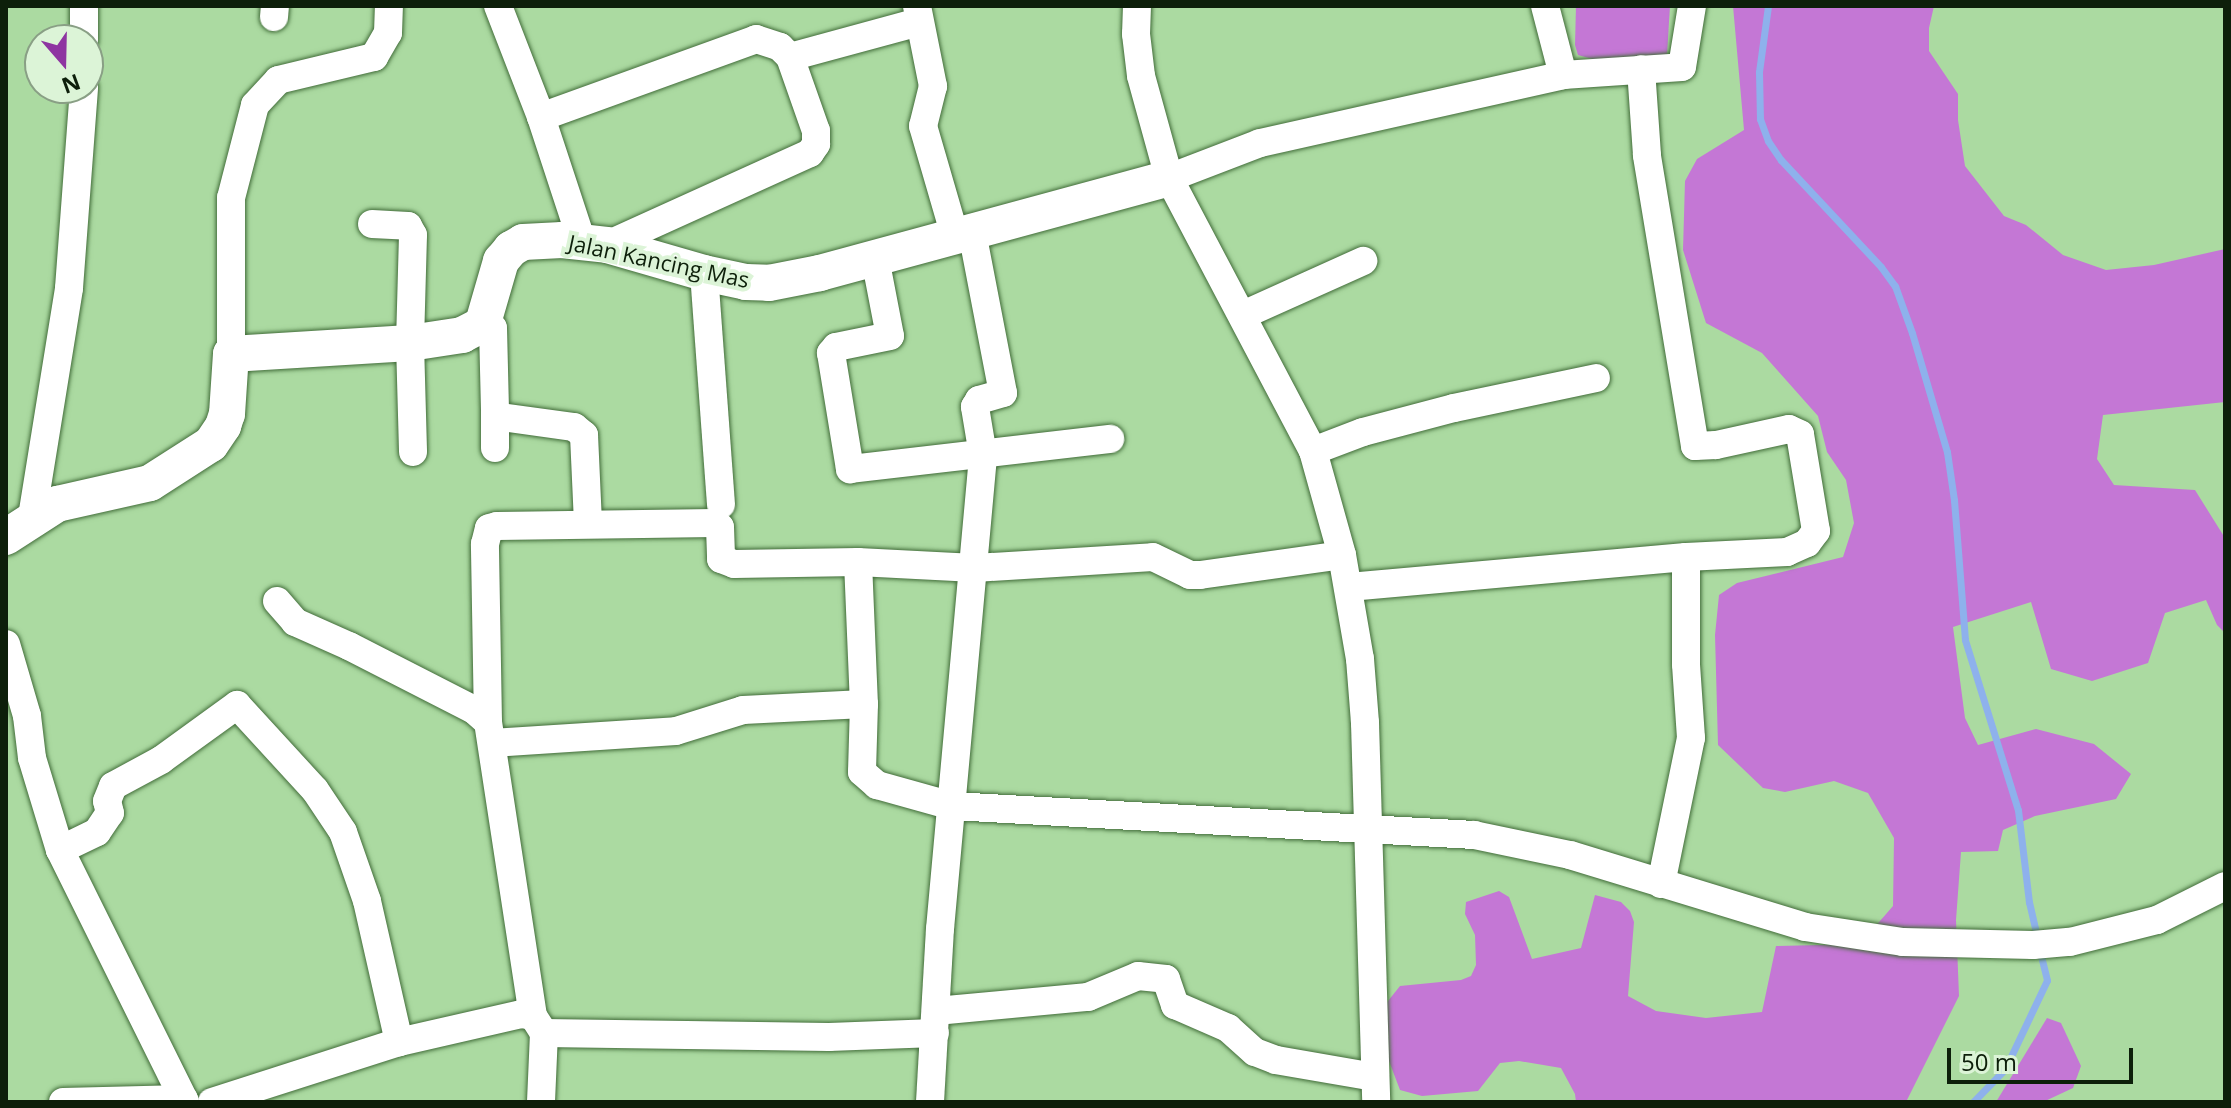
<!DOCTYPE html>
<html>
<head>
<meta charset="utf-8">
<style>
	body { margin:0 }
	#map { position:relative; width:2231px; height:1108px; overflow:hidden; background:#abdaa1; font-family:"Open Sans",sans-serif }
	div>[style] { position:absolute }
	.forest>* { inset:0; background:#c477d5 }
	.stream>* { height:7px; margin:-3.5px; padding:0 3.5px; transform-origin:3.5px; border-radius:3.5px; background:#8eb1ec }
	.roads { filter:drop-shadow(0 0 2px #426d3a) drop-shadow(0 0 2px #426d3a) }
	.minor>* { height:28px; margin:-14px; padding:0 14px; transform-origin:14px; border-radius:14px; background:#fff }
	.tertiary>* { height:36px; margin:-18px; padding:0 18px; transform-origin:18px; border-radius:18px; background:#fff }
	span { translate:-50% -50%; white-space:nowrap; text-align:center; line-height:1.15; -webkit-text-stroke:8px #dcf4d7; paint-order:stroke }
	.street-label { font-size:22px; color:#0d1f0a }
	.frame { position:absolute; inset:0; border:8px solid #0d1f0a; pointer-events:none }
	.north { position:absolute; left:24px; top:24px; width:80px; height:80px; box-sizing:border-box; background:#dcf4d7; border:2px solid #899f85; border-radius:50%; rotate:160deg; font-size:22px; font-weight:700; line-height:32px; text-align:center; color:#0d1f0a }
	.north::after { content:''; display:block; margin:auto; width:28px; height:36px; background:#8e35a1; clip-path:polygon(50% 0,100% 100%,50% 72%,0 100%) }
	.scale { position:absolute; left:1947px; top:1048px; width:186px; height:36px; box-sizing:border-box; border:4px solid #0d1f0a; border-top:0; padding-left:10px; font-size:24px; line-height:28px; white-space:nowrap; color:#0d1f0a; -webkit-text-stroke:6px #dcf4d7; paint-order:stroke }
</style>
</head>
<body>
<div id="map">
	<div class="forest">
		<i style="clip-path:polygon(1670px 6px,1667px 55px,1603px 62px,1578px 55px,1575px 45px,1576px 6px)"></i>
		<i style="clip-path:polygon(1733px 6px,1934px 6px,1929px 28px,1929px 51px,1958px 94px,1958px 120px,1965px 166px,2004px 216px,2026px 225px,2063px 255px,2106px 270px,2154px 265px,2225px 249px,2225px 402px,2103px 415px,2097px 459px,2114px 485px,2195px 490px,2225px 538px,2225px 633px,2217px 625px,2206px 600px,2165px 613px,2148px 663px,2092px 681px,2051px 669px,2031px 602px,1953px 627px,1965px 718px,1978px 745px,2036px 729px,2094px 744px,2131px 774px,2116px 799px,2035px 816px,2003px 830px,1998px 851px,1961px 852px,1956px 920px,1959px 996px,1906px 1102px,1576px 1102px,1575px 1094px,1561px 1068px,1519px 1061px,1500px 1063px,1478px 1091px,1422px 1096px,1400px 1090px,1389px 1061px,1384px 1006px,1400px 986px,1461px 980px,1471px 976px,1476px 965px,1475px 935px,1465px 914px,1466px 902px,1499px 891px,1509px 897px,1532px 959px,1581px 948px,1595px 895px,1621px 902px,1630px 911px,1634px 922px,1628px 996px,1656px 1011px,1706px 1018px,1762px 1012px,1776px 946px,1860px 944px,1893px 906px,1894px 838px,1868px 793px,1834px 781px,1785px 792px,1763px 788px,1718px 745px,1715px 635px,1719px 595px,1737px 583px,1843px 557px,1854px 523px,1846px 480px,1827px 452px,1818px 416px,1762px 353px,1706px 323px,1683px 250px,1685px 181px,1697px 159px,1744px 130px)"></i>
		<i style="clip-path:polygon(2047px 1018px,2061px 1023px,2081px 1066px,2073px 1088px,2043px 1102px,1996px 1102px)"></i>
	</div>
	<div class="stream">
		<i style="left:1768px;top:6px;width:67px;rotate:97.8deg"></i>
		<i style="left:1759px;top:72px;width:47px;rotate:88.8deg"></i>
		<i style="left:1760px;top:119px;width:23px;rotate:70deg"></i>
		<i style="left:1768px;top:141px;width:23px;rotate:56deg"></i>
		<i style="left:1781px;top:160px;width:146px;rotate:46.9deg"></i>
		<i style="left:1881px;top:267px;width:24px;rotate:54deg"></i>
		<i style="left:1895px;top:286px;width:50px;rotate:70.1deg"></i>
		<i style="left:1912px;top:333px;width:124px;rotate:73.6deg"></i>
		<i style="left:1947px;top:452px;width:49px;rotate:81.7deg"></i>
		<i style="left:1954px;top:500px;width:140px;rotate:85.5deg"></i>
		<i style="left:1965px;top:640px;width:178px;rotate:72.7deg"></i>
		<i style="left:2018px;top:810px;width:93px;rotate:83.2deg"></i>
		<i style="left:2029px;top:902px;width:37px;rotate:77deg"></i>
		<i style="left:1973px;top:1102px;width:46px;rotate:-45.9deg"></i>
		<i style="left:2005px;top:1069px;width:98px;rotate:-64.7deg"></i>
		<i style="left:2047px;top:980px;width:30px;rotate:-104deg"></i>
	</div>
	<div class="roads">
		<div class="minor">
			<i style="left:498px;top:6px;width:119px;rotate:68.8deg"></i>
			<i style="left:541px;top:117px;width:132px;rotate:71.8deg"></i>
			<i style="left:917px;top:6px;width:82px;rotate:78.7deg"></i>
			<i style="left:933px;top:86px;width:41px;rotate:104deg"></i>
			<i style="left:923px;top:126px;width:115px;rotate:73.8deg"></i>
			<i style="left:1137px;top:6px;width:28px;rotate:92deg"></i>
			<i style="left:1136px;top:34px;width:42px;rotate:83.2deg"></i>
			<i style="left:1141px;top:76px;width:106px;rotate:74.6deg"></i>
			<i style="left:1169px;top:178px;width:309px;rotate:62.2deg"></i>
			<i style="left:1313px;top:451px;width:108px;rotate:74.4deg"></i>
			<i style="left:1342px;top:555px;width:106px;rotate:80.2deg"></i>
			<i style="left:1360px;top:659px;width:64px;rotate:85.5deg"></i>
			<i style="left:1365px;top:723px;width:379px;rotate:88.3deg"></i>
			<i style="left:274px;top:17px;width:11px;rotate:-85deg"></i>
			<i style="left:84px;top:40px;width:34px;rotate:-90deg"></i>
			<i style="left:1563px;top:75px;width:119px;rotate:-3.8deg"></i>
			<i style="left:1682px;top:67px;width:62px;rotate:-80.7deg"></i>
			<i style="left:541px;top:117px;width:229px;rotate:-19.9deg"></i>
			<i style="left:756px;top:39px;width:25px;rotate:18deg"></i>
			<i style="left:780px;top:47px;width:14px;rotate:45deg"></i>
			<i style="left:1169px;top:178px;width:97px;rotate:-21deg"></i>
			<i style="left:1260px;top:143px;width:311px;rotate:-12.6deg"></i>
			<i style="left:1563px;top:75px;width:71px;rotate:-104.6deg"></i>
			<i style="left:372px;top:224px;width:36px;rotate:3deg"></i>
			<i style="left:408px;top:226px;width:10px;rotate:61deg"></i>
			<i style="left:413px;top:235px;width:108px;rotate:91.6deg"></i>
			<i style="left:410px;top:343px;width:109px;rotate:88.4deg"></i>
			<i style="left:607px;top:245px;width:223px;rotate:-24.4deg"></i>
			<i style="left:810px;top:153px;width:11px;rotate:-56deg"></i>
			<i style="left:816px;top:144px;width:13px;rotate:-90deg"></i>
			<i style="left:816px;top:131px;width:78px;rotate:-109.4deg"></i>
			<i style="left:790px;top:57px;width:134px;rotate:-15.2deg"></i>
			<i style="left:875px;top:258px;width:79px;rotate:79.1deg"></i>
			<i style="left:890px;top:336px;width:55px;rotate:168.5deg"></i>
			<i style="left:836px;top:347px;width:8px;rotate:130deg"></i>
			<i style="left:831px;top:353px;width:118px;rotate:80.7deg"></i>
			<i style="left:850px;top:469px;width:262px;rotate:-6.6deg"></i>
			<i style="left:704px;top:273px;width:232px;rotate:85.8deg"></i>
			<i style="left:1243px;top:315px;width:132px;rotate:-24.2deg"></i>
			<i style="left:483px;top:323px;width:11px;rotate:27deg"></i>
			<i style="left:493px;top:328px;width:84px;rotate:88.6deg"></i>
			<i style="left:495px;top:412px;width:8px;rotate:40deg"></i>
			<i style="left:501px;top:417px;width:74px;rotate:7.8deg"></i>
			<i style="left:574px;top:427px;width:13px;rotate:39deg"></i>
			<i style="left:584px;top:435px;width:88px;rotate:87.4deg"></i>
			<i style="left:231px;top:354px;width:156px;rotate:-90deg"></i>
			<i style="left:231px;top:198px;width:96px;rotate:-75.5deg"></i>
			<i style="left:255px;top:105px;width:34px;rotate:-47deg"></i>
			<i style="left:278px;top:80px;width:99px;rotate:-13.5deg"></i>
			<i style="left:374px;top:57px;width:28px;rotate:-60deg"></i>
			<i style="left:388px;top:33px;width:27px;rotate:-88deg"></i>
			<i style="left:495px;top:412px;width:36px;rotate:90deg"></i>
			<i style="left:1313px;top:451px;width:53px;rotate:-20.8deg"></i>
			<i style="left:1363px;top:432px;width:94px;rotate:-14.8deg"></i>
			<i style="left:1454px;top:408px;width:145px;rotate:-11.9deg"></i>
			<i style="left:32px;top:517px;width:232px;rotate:-80.8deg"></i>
			<i style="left:69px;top:288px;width:201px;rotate:-85.7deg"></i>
			<i style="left:858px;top:562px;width:142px;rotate:87.6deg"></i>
			<i style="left:864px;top:704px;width:68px;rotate:91.7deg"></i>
			<i style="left:862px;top:772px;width:20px;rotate:41deg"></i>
			<i style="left:877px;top:785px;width:78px;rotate:15.6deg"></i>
			<i style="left:952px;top:806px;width:523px;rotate:3.18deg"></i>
			<i style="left:1474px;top:835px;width:98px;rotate:11.8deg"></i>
			<i style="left:1570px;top:855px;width:246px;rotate:17deg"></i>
			<i style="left:1805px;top:927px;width:99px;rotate:8.7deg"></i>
			<i style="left:1903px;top:942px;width:130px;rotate:1.3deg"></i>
			<i style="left:2033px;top:945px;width:37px;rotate:-5deg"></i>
			<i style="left:2070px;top:942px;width:90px;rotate:-14.2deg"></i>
			<i style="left:2157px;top:920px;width:76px;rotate:-26.6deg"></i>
			<i style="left:1349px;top:587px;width:338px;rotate:-5.1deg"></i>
			<i style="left:1686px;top:557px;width:101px;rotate:-2.8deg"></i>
			<i style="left:1787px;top:552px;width:22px;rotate:-24deg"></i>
			<i style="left:1807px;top:543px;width:15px;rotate:-53deg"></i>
			<i style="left:1816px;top:531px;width:98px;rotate:-99.4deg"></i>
			<i style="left:1800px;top:434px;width:12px;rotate:-156deg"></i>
			<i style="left:1789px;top:429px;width:75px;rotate:167.6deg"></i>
			<i style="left:1716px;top:445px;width:21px;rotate:177deg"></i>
			<i style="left:1695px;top:446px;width:295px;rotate:-99.4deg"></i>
			<i style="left:1647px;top:155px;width:86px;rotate:-94deg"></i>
			<i style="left:277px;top:601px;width:28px;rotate:49deg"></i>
			<i style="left:295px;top:622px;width:59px;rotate:24deg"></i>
			<i style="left:349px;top:646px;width:140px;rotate:27.1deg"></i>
			<i style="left:474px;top:710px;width:18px;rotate:41deg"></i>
			<i style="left:488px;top:722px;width:297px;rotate:81.3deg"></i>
			<i style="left:6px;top:644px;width:75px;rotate:73.7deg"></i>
			<i style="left:27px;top:716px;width:42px;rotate:83.2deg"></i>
			<i style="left:32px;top:758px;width:96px;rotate:73.1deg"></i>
			<i style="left:60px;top:850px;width:281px;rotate:63.6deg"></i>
			<i style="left:488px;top:722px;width:178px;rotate:-91deg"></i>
			<i style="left:485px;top:544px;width:16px;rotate:-76deg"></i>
			<i style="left:489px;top:528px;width:8px;rotate:-14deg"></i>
			<i style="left:497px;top:526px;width:218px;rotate:-0.8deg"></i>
			<i style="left:715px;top:523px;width:6px;rotate:39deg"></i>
			<i style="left:720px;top:527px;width:32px;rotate:88deg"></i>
			<i style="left:721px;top:559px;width:14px;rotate:21deg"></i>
			<i style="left:734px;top:564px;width:124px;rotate:-0.9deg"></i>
			<i style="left:858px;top:562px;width:117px;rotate:2.9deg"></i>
			<i style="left:975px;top:568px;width:178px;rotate:-3.5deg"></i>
			<i style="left:1153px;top:557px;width:41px;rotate:25.9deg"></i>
			<i style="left:1190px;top:575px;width:10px"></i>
			<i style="left:1200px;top:575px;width:143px;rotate:-8deg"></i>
			<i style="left:492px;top:743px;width:184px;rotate:-3.7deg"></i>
			<i style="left:676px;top:731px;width:70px;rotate:-17.4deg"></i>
			<i style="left:743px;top:710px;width:121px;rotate:-2.8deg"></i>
			<i style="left:60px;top:850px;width:41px;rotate:-25.9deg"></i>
			<i style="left:97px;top:832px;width:23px;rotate:-56deg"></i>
			<i style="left:110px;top:813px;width:12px;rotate:-104deg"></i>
			<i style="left:107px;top:801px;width:16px;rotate:-68deg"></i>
			<i style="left:113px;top:786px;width:55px;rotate:-28.4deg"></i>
			<i style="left:161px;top:760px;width:94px;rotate:-35.9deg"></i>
			<i style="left:237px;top:705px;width:115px;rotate:47.5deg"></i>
			<i style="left:315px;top:790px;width:50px;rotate:56.3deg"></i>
			<i style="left:343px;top:832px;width:73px;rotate:70.8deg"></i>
			<i style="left:367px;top:901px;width:145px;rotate:77.2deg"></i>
			<i style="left:1661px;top:884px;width:149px;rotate:-78.4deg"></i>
			<i style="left:1691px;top:738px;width:74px;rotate:-93.9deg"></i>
			<i style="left:1686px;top:664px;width:107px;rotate:-90deg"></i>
			<i style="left:936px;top:1011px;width:153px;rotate:-5.3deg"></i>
			<i style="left:1088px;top:997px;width:54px;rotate:-22.8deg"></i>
			<i style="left:1138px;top:976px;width:28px;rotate:6deg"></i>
			<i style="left:1166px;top:979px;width:28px;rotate:71deg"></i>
			<i style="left:1175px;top:1005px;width:58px;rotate:23.5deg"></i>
			<i style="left:1228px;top:1028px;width:36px;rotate:42deg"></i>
			<i style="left:1255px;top:1052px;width:22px;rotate:21deg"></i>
			<i style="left:1276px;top:1060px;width:99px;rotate:9.8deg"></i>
			<i style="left:544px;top:1033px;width:285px;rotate:0.8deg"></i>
			<i style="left:829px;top:1037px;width:106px;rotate:-2.2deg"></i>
			<i style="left:63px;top:1102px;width:121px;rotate:-1.4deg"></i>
			<i style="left:212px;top:1102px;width:196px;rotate:-17.8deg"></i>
			<i style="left:399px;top:1042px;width:125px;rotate:-12.9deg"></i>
			<i style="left:521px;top:1014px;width:12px;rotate:9deg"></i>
			<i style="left:533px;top:1016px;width:20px;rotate:57deg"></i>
			<i style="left:544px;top:1033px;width:69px;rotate:92.5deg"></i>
			<i style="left:930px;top:1102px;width:173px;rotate:-86.7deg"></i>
			<i style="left:940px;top:929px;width:476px;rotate:-84.8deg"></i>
			<i style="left:983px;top:455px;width:49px;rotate:-99.5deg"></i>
			<i style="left:975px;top:407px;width:8px;rotate:-60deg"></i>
			<i style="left:979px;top:400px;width:25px;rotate:-16deg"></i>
			<i style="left:1003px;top:393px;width:164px;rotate:-100.9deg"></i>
		</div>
		<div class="tertiary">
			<i style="left:6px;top:537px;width:61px;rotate:-32.9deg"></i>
			<i style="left:57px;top:504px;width:95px;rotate:-12.7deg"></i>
			<i style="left:150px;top:483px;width:72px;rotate:-32.6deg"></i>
			<i style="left:211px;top:444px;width:22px;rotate:-56deg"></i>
			<i style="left:223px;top:426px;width:13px;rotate:-72deg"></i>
			<i style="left:227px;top:414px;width:60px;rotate:-86.2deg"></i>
			<i style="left:231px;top:354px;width:179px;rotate:-3.5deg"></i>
			<i style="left:410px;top:343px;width:53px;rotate:-8.7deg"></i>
			<i style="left:462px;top:335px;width:18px;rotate:-27deg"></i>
			<i style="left:478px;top:327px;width:6px;rotate:-39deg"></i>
			<i style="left:483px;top:323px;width:65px;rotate:-73.8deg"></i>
			<i style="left:501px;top:261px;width:16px;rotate:-50deg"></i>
			<i style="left:511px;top:249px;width:14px;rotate:-30deg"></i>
			<i style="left:523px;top:242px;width:39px;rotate:-3deg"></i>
			<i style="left:562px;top:240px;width:45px;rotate:6.3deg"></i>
			<i style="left:607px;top:245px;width:101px;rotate:16.1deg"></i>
			<i style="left:704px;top:273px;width:43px;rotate:12.1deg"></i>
			<i style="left:746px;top:282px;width:23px;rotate:2deg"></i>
			<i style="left:769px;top:283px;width:52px;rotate:-11.1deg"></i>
			<i style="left:820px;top:273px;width:362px;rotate:-15.2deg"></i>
		</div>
	</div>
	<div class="street-label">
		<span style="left:659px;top:261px;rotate:12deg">Jalan Kancing Mas</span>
	</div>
	<div class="frame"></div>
	<div class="north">N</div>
	<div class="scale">50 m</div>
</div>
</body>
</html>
